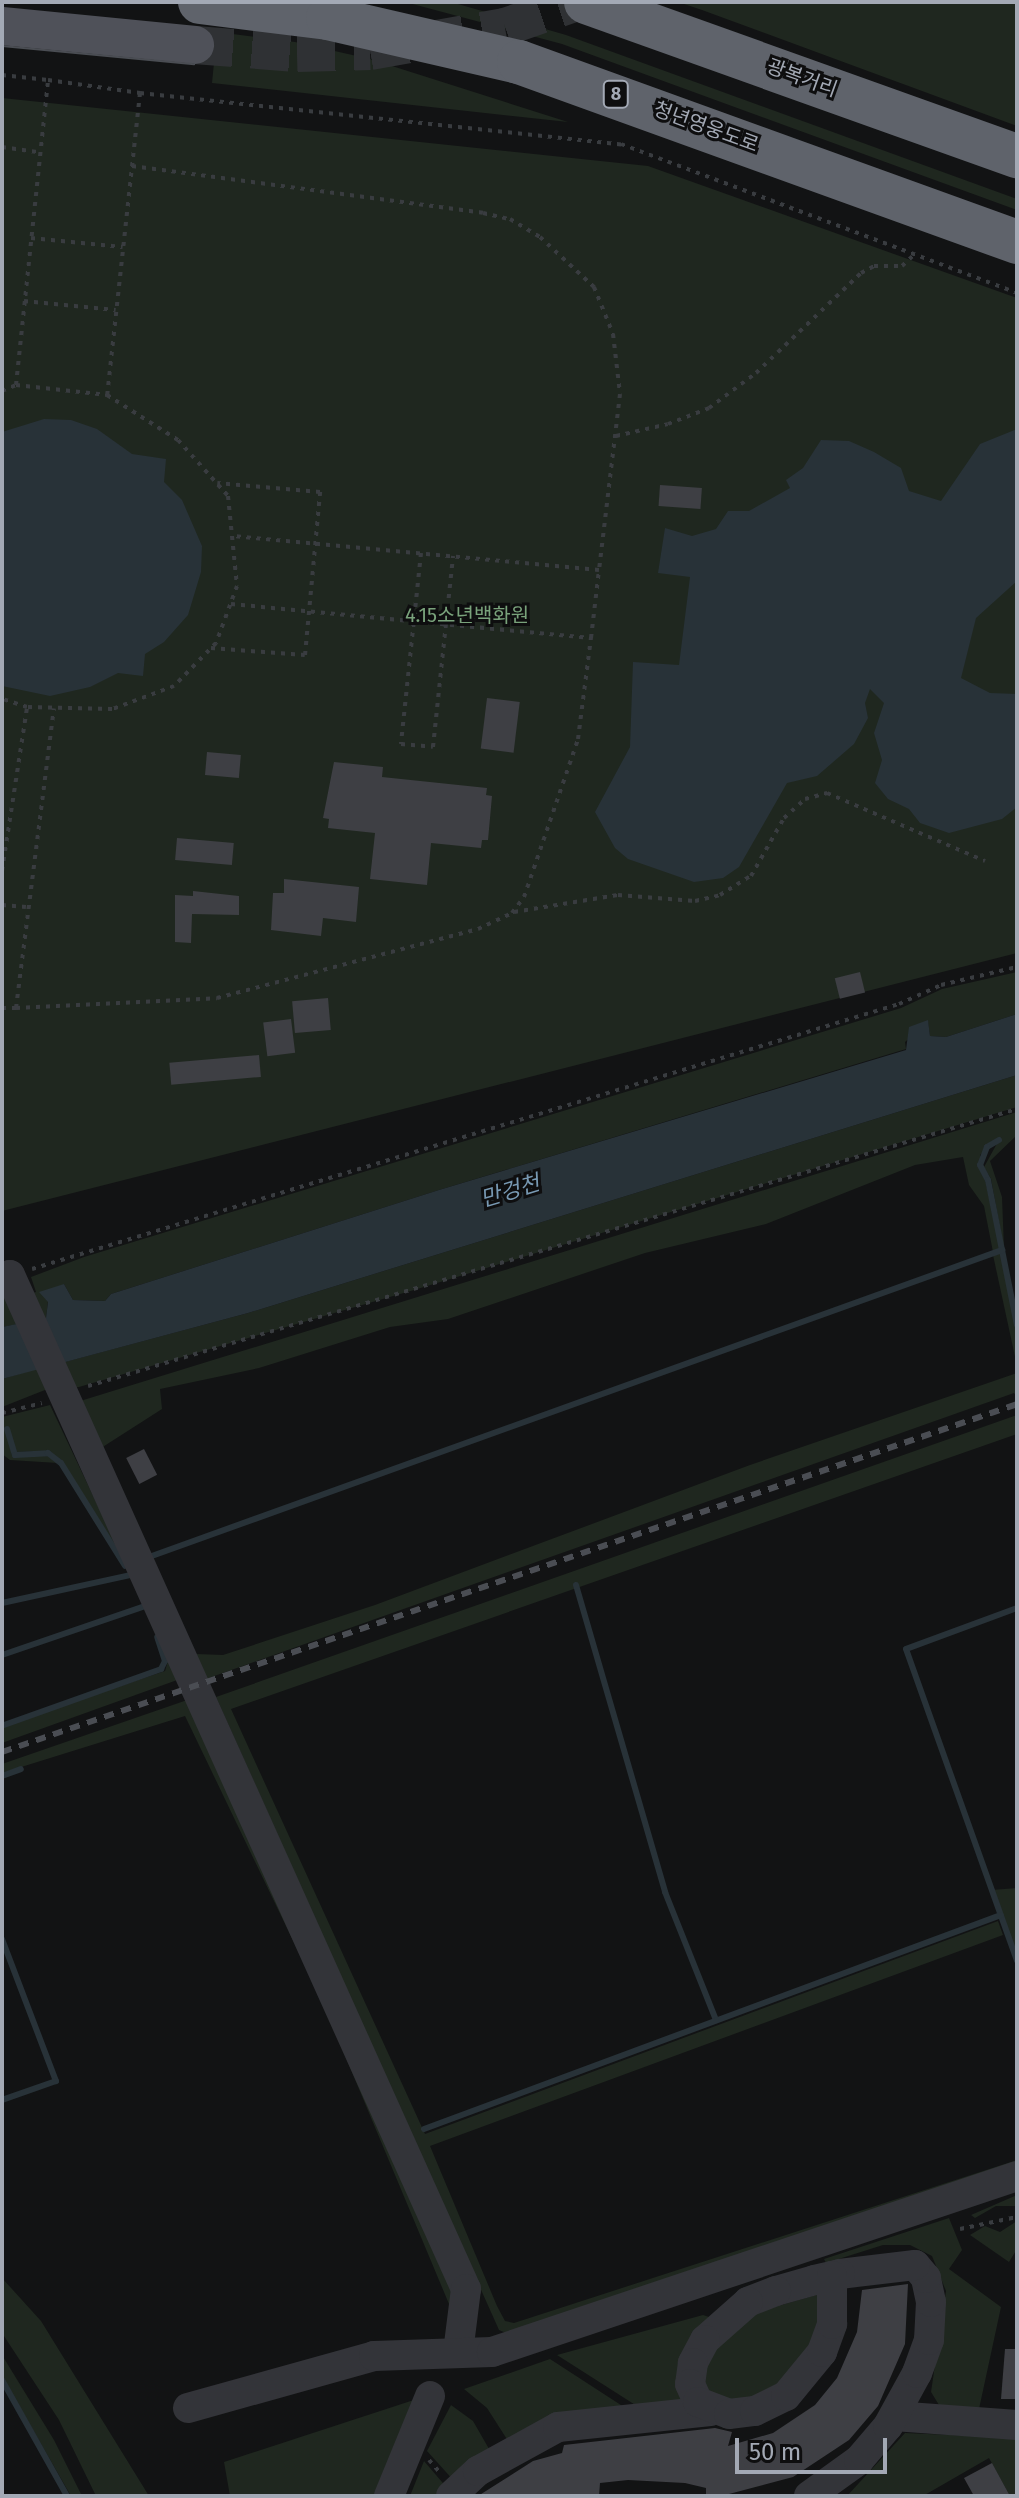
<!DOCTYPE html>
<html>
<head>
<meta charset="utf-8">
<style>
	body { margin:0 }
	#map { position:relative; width:1019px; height:2498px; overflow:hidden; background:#121314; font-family:"Fira Sans","Noto Sans KR",sans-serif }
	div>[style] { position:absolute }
	.green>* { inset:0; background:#1f271f }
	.water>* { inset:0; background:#283238 }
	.stream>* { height:6px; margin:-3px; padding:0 3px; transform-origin:3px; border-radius:3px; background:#283238 }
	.building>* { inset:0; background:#3e3f44; transform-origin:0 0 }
	.major-tunnel>* { height:38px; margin-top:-19px; transform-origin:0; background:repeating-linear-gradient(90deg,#2f3134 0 38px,transparent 0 57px) }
	.path>* { height:4px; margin-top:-2px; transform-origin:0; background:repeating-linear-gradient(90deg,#393c40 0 4px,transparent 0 10px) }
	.minor>* { height:30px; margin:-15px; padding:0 15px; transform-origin:15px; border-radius:15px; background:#333439 }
	.major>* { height:38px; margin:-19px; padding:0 19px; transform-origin:19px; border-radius:19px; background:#4f5159 }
	.highway>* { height:44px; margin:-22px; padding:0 22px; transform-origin:22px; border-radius:22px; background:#5f636b }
	.tram>* { height:2px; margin:-1px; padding:0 1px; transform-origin:1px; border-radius:1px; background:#4a4d53 }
	.rail>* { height:6px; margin-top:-3px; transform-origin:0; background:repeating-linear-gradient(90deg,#4a4d53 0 10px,transparent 0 18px) }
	span { translate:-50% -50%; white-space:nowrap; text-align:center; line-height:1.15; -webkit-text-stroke:6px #0e0e0f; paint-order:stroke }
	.shield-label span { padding:2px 6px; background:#0e0e0f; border:2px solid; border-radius:6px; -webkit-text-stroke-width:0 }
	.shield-label { font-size:18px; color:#a3a9b5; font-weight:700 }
	.street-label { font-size:20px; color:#a3a9b5 }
	.park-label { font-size:20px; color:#79a27b }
	.water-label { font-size:22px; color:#7899b3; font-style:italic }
	.frame { position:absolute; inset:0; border:4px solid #a3a9b5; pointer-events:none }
	.scale { position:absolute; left:735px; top:2438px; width:152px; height:36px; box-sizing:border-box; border:4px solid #a3a9b5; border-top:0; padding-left:10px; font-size:24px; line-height:28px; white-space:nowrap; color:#a3a9b5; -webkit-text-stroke:6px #0e0e0f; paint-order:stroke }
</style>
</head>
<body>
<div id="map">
	<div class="green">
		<i style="clip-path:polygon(405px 2px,451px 2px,566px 35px,1017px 199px,1017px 210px,562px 44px)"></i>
		<i style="clip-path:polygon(678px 2px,1017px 2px,1017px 126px,702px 10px)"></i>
		<i style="clip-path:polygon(217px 32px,295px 42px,370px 59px,568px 122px,212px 83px)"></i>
		<i style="clip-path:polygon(2px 98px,648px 166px,1017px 298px,1017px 953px,2px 1211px)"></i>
		<i style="clip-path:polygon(1017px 972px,1017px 1014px,946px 1037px,930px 1036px,928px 1022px,905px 1042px,906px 1049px,439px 1190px,111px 1294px,105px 1301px,73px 1300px,64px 1284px,48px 1301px,46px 1319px,2px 1327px,2px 1293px,6px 1301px,36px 1292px,31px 1277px,84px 1257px,901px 1008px,942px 989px)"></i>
		<i style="clip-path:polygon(1017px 1075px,1017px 1107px,414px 1290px,79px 1387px,73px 1388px,61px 1363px,248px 1313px)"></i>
		<i style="clip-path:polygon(1017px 1112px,1017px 1135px,990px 1161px,1002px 1197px,1004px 1248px,991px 1179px,984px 1167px,1000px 1138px,980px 1155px,1000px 1250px,993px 1252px,984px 1206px,969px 1185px,963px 1157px,915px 1165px,766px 1224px,645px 1253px,448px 1319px,390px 1327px,259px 1368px,160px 1389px,162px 1409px,98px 1450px,77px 1402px)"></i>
		<i style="clip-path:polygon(1001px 1253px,1017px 1333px,1017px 1366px,993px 1255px)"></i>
		<i style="clip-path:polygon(42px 1367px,50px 1388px,2px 1407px,2px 1379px)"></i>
		<i style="clip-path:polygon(1017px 1373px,1017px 1397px,1014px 1393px,203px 1680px,196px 1654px,223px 1655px,375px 1605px,750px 1465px)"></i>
		<i style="clip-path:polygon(50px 1405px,180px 1679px,2px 1743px,2px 1726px,165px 1671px,168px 1661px,130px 1575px,61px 1461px,49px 1451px,16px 1452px,7px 1429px,12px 1455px,46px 1455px,58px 1463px,10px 1460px,2px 1454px,2px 1417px)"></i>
		<i style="clip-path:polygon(1017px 1415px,1017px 1434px,231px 1709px,425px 2134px,998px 1921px,1003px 1935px,430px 2146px,497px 2306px,505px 2321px,514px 2323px,1017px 2160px,1017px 2168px,506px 2333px,499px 2330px,216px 1697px)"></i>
		<i style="clip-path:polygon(193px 1698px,468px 2322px,467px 2347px,323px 2003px,185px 1716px,2px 1773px,2px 1764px)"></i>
		<i style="clip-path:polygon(1017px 1888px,1017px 1958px,992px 1890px)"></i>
		<i style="clip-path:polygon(1017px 2195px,1017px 2206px,996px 2206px,975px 2218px,971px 2215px)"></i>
		<i style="clip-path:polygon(949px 2218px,962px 2250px,949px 2269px,1001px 2307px,979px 2409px,939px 2405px,931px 2392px,946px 2291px,932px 2256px,910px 2245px,883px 2245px,826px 2263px,824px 2259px)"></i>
		<i style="clip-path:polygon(1017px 2221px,1017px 2249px,1009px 2262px,970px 2235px,985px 2226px,1000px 2232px)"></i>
		<i style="clip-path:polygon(2px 2278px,41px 2321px,149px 2496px,96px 2496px,59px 2420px,2px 2333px)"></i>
		<i style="clip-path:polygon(820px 2294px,819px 2335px,772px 2392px,735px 2405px,703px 2388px,702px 2369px,711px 2354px,750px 2314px)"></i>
		<i style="clip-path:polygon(703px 2315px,709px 2317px,692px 2339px,685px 2403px,640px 2408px,557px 2355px)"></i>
		<i style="clip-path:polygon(2px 2355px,54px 2440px,82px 2496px,71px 2496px,2px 2376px)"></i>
		<i style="clip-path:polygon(550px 2359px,627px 2409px,510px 2444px,487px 2408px,464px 2389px)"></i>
		<i style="clip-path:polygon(423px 2397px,385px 2496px,230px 2496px,224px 2462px)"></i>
		<i style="clip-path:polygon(451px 2405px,473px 2421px,492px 2454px,455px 2482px,427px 2451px)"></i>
		<i style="clip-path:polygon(905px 2433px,1017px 2438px,1017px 2496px,1010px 2496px,989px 2458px,923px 2496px,847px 2496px)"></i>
		<i style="clip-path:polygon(424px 2461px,448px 2489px,442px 2496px,410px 2496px)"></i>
	</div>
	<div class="water">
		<i style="clip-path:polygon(44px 419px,71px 420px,97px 429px,132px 454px,166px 459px,164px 482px,182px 500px,202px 546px,201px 572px,188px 615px,164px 642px,145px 654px,143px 676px,118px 673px,90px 687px,50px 696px,2px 686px,2px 432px)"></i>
		<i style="clip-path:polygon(1017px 429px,1017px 581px,976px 618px,961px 678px,990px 693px,1017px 694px,1017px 807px,1002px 819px,949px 833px,920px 823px,909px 809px,888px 799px,875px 783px,882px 760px,874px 733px,884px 703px,870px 689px,865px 703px,868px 718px,854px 744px,817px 776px,787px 783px,739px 867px,723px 878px,694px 882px,628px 859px,615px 848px,595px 812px,630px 747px,633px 662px,679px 665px,690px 577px,658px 573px,665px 528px,692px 536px,716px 529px,728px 511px,749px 511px,790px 488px,786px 480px,803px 468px,821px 440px,849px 441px,874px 452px,901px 468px,909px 491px,941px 501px,980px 444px)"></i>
		<i style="clip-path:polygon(1017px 1014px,1017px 1075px,248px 1313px,2px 1379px,2px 1327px,46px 1318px,48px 1302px,39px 1292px,64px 1284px,73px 1300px,105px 1301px,111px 1294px,439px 1190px,906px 1050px,909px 1027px,928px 1020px,930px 1036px,946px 1037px)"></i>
	</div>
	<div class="stream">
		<i style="left:999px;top:1140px;width:14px;rotate:150deg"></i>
		<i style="left:987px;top:1147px;width:19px;rotate:111deg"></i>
		<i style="left:980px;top:1165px;width:17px;rotate:62deg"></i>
		<i style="left:988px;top:1180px;width:148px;rotate:78.7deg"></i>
		<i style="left:7px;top:1429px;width:27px;rotate:73deg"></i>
		<i style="left:15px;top:1455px;width:33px;rotate:-3deg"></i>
		<i style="left:48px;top:1453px;width:16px;rotate:38deg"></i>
		<i style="left:61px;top:1463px;width:121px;rotate:58.1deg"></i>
		<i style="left:149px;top:1557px;width:907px;rotate:-19.79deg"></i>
		<i style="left:576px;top:1585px;width:320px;rotate:73.8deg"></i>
		<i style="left:665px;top:1892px;width:138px;rotate:68.3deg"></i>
		<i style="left:2px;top:1603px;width:131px;rotate:-12.3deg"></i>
		<i style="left:1017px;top:1608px;width:118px;rotate:159.7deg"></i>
		<i style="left:906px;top:1649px;width:331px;rotate:70.4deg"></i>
		<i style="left:2px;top:1655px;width:151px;rotate:-18.9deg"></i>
		<i style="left:4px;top:1725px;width:167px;rotate:-19.6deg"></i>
		<i style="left:161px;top:1669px;width:9px;rotate:-63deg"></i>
		<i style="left:165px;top:1661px;width:25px;rotate:-108deg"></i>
		<i style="left:2px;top:1776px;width:20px;rotate:-20deg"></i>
		<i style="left:2px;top:1939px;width:152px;rotate:69.2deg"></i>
		<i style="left:56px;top:2081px;width:57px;rotate:160.6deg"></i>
		<i style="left:424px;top:2129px;width:615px;rotate:-20.35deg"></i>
		<i style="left:2px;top:2380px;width:133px;rotate:60.7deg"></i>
	</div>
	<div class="building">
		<i style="left:660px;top:485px;width:42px;height:21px;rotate:4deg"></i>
		<i style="left:487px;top:698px;width:33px;height:51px;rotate:7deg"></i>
		<i style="left:207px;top:752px;width:34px;height:23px;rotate:5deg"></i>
		<i style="clip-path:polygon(334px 762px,383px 767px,382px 777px,487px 788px,486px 795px,492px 796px,488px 840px,482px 840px,481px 848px,431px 843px,427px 885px,370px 879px,375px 833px,328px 828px,329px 819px,323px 818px)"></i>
		<i style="left:177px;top:838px;width:57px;height:22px;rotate:5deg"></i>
		<i style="clip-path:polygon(284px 879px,359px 887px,356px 922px,323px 918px,321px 936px,271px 930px,273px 893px,284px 893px)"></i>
		<i style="clip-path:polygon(193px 891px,239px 896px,239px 915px,192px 914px,191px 943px,175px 942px,175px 895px,193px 896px)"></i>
		<i style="left:860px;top:972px;width:21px;height:26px;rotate:76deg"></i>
		<i style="left:328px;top:998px;width:32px;height:36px;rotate:85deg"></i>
		<i style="left:291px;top:1019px;width:34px;height:28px;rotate:83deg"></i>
		<i style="left:259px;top:1055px;width:22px;height:90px;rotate:85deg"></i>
		<i style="left:144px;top:1449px;width:29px;height:20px;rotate:63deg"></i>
		<i style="clip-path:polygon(908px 2284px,905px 2344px,878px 2406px,849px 2440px,793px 2477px,729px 2494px,706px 2495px,706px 2488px,685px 2483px,628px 2480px,600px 2483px,599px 2496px,478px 2496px,533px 2461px,562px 2453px,564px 2445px,715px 2428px,732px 2432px,728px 2446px,773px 2433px,815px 2405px,837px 2378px,857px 2332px,862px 2290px)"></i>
		<i style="clip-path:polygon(1005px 2349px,1017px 2349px,1017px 2399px,1001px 2399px)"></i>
		<i style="clip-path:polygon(992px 2463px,1010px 2496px,974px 2496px,964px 2478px)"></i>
	</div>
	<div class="major-tunnel">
		<i style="left:195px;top:45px;width:102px;rotate:4.5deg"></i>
		<i style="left:297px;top:53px;width:73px;rotate:-1.6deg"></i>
		<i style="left:370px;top:51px;width:137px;rotate:-10.1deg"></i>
		<i style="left:505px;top:27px;width:76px;rotate:-19.1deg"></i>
	</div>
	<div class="path">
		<i style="left:2px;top:75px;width:46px;rotate:6.2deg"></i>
		<i style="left:140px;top:93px;width:484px;rotate:6.1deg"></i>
		<i style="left:621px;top:144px;width:423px;rotate:20.6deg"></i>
		<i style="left:2px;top:147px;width:37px;rotate:8deg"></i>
		<i style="left:132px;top:166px;width:354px;rotate:7.6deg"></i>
		<i style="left:483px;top:213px;width:28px;rotate:13deg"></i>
		<i style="left:510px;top:219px;width:35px;rotate:31deg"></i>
		<i style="left:540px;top:237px;width:74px;rotate:42.8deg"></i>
		<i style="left:594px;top:287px;width:51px;rotate:68deg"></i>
		<i style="left:613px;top:334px;width:60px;rotate:83.3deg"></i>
		<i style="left:620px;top:394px;width:177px;rotate:96.8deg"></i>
		<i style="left:31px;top:238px;width:92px;rotate:5.6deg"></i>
		<i style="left:24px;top:301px;width:92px;rotate:5.6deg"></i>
		<i style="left:16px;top:385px;width:307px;rotate:-84deg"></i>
		<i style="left:48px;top:80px;width:93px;rotate:8deg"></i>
		<i style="left:140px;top:93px;width:304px;rotate:96.2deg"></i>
		<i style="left:2px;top:391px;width:15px;rotate:-23deg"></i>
		<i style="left:16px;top:385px;width:92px;rotate:6.3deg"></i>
		<i style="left:107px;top:395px;width:84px;rotate:32.4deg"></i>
		<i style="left:178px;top:440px;width:75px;rotate:48.2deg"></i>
		<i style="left:228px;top:496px;width:90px;rotate:84.3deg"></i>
		<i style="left:237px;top:586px;width:61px;rotate:110.2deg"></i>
		<i style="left:216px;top:643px;width:60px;rotate:134.3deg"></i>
		<i style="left:174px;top:686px;width:66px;rotate:159.6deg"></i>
		<i style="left:112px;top:709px;width:85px;rotate:-178.7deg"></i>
		<i style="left:27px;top:707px;width:26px;rotate:-162deg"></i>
		<i style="left:616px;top:436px;width:53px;rotate:-13deg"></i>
		<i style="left:668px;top:424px;width:44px;rotate:-21.3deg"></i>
		<i style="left:709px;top:408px;width:59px;rotate:-36.7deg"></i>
		<i style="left:756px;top:373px;width:145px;rotate:-43.6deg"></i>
		<i style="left:861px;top:273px;width:15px;rotate:-28deg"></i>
		<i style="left:874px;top:266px;width:28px"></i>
		<i style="left:902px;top:266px;width:16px;rotate:-43deg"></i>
		<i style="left:421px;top:553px;width:192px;rotate:96deg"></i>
		<i style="left:401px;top:744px;width:32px;rotate:5deg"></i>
		<i style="left:433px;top:747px;width:192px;rotate:-84deg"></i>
		<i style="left:231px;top:604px;width:362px;rotate:5.4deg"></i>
		<i style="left:591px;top:638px;width:68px;rotate:-83.3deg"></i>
		<i style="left:599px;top:570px;width:367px;rotate:-174.7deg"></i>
		<i style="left:211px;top:648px;width:94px;rotate:4.3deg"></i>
		<i style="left:305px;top:655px;width:164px;rotate:-84.7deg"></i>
		<i style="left:320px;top:492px;width:103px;rotate:-175deg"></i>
		<i style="left:2px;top:871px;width:166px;rotate:-81.3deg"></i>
		<i style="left:2px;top:905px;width:24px;rotate:5deg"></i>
		<i style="left:514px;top:912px;width:105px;rotate:-9.3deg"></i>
		<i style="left:618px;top:895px;width:77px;rotate:4.5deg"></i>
		<i style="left:695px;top:901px;width:26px;rotate:-13deg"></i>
		<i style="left:720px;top:895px;width:36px;rotate:-32deg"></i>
		<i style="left:751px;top:876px;width:67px;rotate:-60.4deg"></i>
		<i style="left:784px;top:818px;width:28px;rotate:-42deg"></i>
		<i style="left:805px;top:799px;width:23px;rotate:-15deg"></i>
		<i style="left:827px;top:793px;width:172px;rotate:23.3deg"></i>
		<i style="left:2px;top:1008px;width:14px"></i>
		<i style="left:16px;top:1008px;width:302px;rotate:-82.8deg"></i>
		<i style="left:16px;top:1008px;width:201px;rotate:-2.8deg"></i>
		<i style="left:217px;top:998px;width:270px;rotate:-14.8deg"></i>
		<i style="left:478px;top:929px;width:38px;rotate:-25deg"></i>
		<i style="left:512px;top:913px;width:20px;rotate:-53deg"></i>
		<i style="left:524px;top:897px;width:167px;rotate:-71.1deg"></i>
		<i style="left:578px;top:739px;width:102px;rotate:-82.7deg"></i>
		<i style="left:32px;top:1269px;width:907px;rotate:-17deg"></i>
		<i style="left:899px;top:1004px;width:46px;rotate:-24.3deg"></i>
		<i style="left:941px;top:985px;width:78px;rotate:-13.3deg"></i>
		<i style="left:88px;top:1386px;width:969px;rotate:-16.6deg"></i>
		<i style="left:2px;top:1413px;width:41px;rotate:-14deg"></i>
		<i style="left:960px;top:2229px;width:58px;rotate:-11.9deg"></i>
		<i style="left:429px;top:2460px;width:18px;rotate:49deg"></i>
	</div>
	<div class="minor">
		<i style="left:2px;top:1277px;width:8px;rotate:-14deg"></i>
		<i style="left:10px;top:1275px;width:1112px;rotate:65.79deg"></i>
		<i style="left:466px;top:2289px;width:64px;rotate:97.2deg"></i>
		<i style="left:188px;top:2408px;width:193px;rotate:-15.6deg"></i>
		<i style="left:374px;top:2356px;width:118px;rotate:-1.9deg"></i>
		<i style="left:492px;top:2352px;width:554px;rotate:-18.53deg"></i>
		<i style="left:894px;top:2416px;width:123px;rotate:4.2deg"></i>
		<i style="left:389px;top:2496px;width:108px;rotate:-67.7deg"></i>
		<i style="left:451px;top:2496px;width:37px;rotate:-43deg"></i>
		<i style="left:478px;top:2471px;width:91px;rotate:-28.8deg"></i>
		<i style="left:558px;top:2427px;width:153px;rotate:-6deg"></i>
		<i style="left:809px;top:2496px;width:62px;rotate:-35.8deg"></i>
		<i style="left:859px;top:2460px;width:45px;rotate:-49.5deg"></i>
		<i style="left:888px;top:2426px;width:60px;rotate:-61.3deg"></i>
		<i style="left:917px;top:2373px;width:35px;rotate:-70deg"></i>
		<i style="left:929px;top:2340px;width:38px;rotate:-87deg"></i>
		<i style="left:931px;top:2302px;width:25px;rotate:-102deg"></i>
		<i style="left:926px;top:2278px;width:17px;rotate:-130deg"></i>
		<i style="left:915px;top:2265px;width:76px;rotate:173.2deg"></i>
		<i style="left:840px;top:2274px;width:26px;rotate:167deg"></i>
		<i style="left:815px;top:2280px;width:41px;rotate:164.2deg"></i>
		<i style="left:776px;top:2291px;width:30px;rotate:159deg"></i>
		<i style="left:748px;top:2302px;width:57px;rotate:138.5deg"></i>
		<i style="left:705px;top:2340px;width:26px;rotate:118deg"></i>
		<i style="left:693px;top:2363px;width:21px;rotate:98deg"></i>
		<i style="left:690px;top:2384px;width:20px;rotate:66deg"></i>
		<i style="left:698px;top:2402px;width:33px;rotate:21deg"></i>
		<i style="left:729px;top:2414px;width:26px;rotate:-7deg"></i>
		<i style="left:755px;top:2411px;width:34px;rotate:-26deg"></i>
		<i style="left:786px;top:2396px;width:57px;rotate:-50.7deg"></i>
		<i style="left:822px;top:2352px;width:30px;rotate:-70deg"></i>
		<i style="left:832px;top:2324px;width:48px;rotate:-90deg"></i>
	</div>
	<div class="major">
		<i style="left:2px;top:26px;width:194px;rotate:5.6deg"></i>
	</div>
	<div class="highway">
		<i style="left:200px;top:2px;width:129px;rotate:7.1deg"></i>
		<i style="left:328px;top:18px;width:196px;rotate:13deg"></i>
		<i style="left:519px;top:62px;width:530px;rotate:19.87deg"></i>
		<i style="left:586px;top:2px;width:458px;rotate:19.7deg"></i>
	</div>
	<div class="tram">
		<i style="left:2px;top:46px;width:193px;rotate:5.4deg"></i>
	</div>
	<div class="rail">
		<i style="left:2px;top:1752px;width:1073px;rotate:-18.92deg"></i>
	</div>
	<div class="shield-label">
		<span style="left:616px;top:94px">8</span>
	</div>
	<div class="street-label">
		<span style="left:802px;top:78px;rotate:20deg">광복거리</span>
		<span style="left:706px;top:127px;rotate:20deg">청년영웅도로</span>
	</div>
	<div class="park-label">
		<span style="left:467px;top:615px">4.15소년백화원</span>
	</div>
	<div class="water-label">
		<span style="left:510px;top:1191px;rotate:-17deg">만겅천</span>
	</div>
	<div class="frame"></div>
	<div class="scale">50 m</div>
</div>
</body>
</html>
